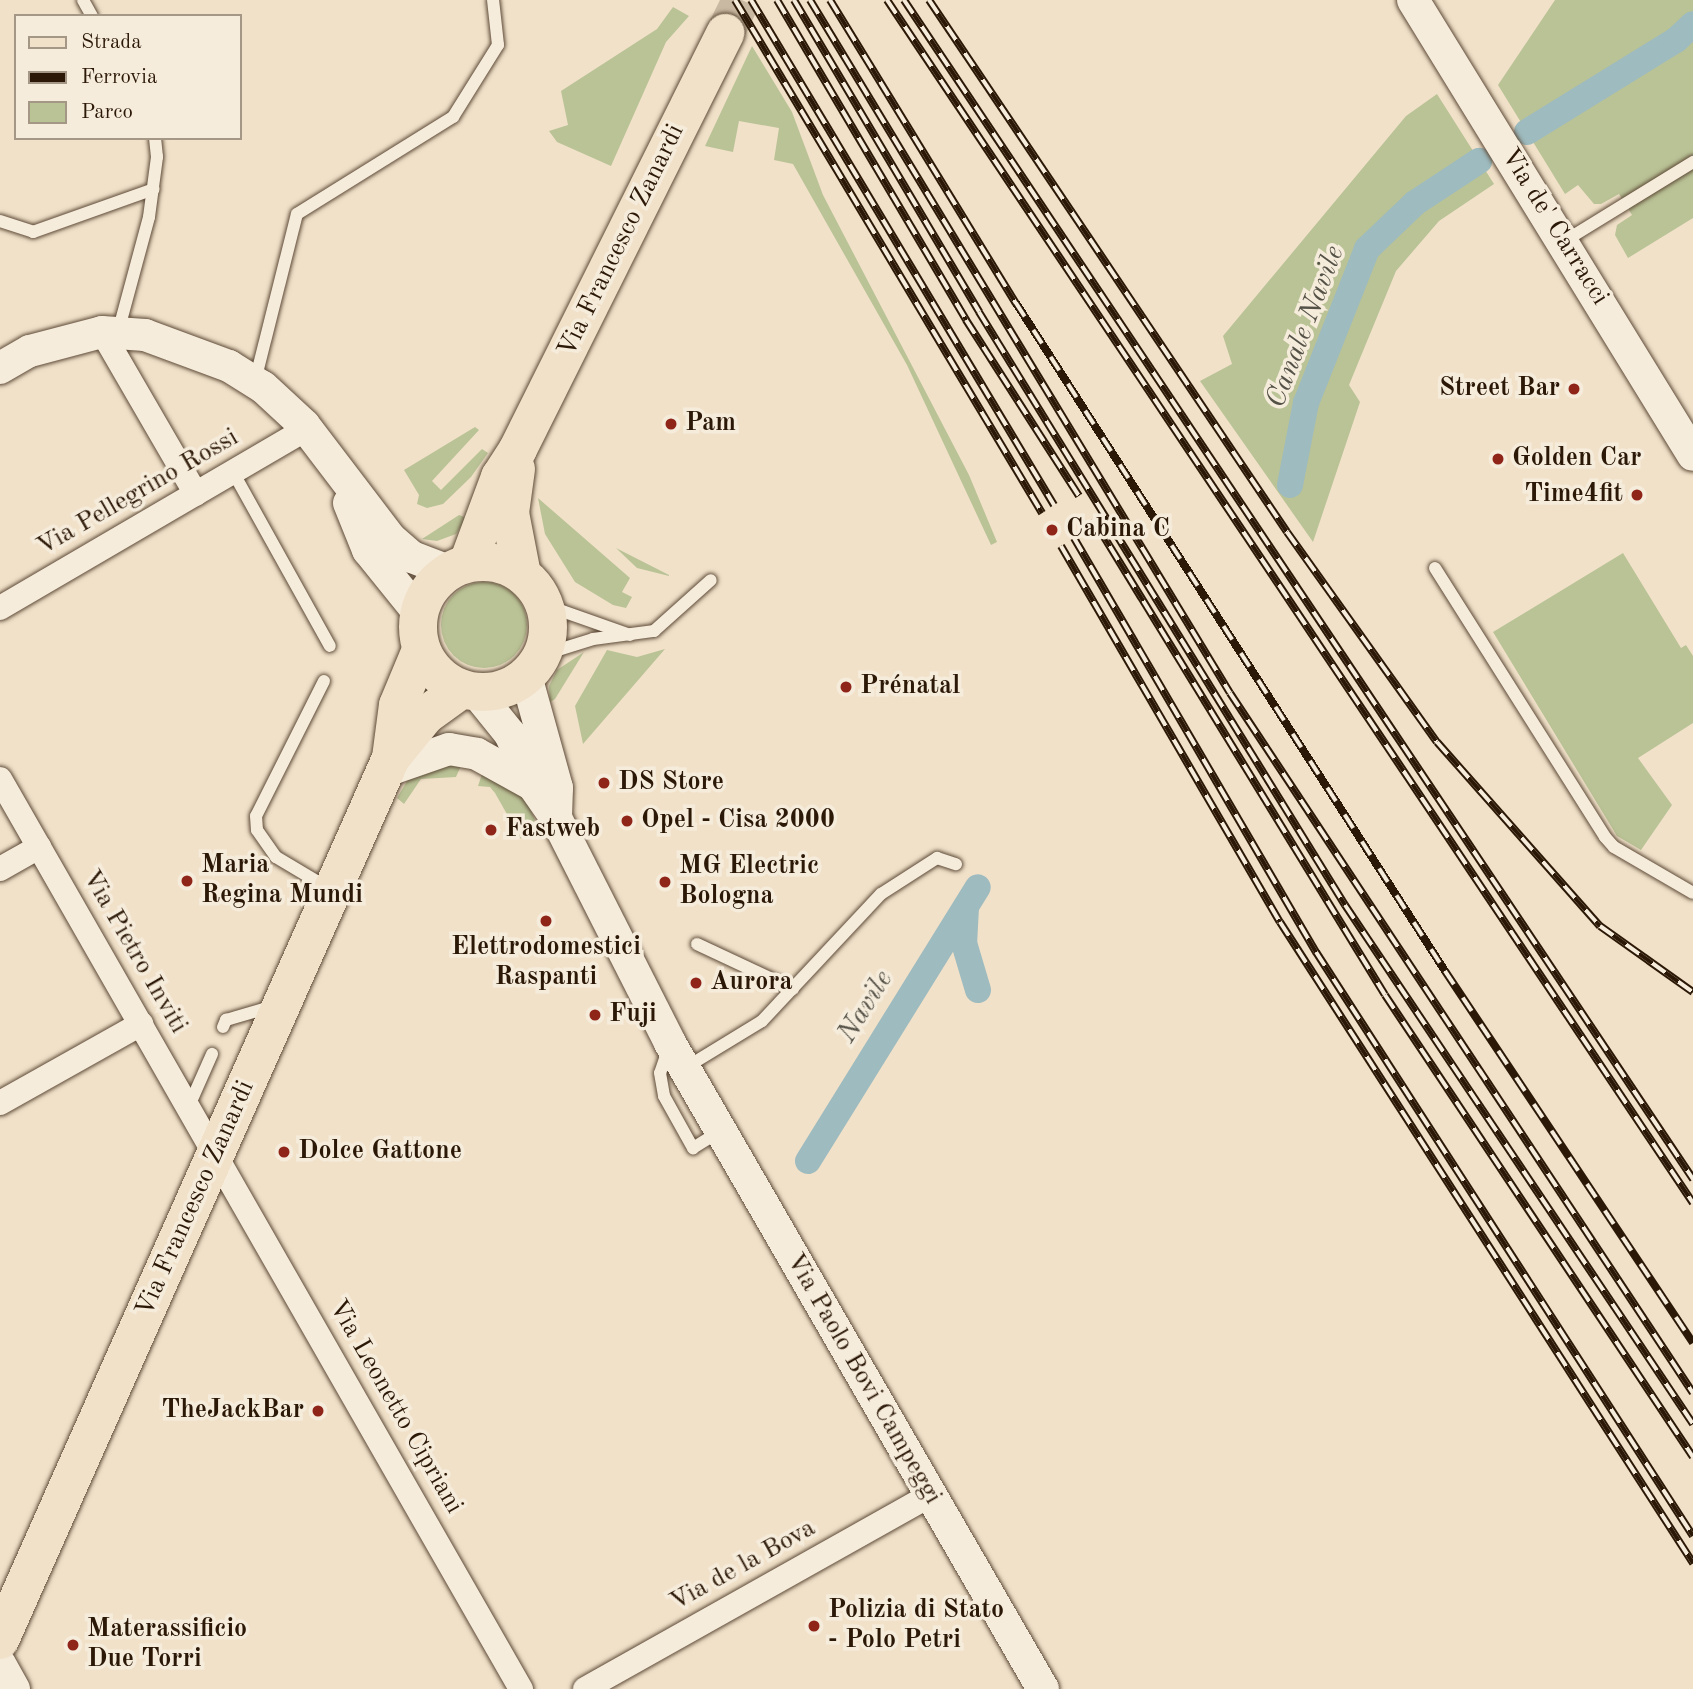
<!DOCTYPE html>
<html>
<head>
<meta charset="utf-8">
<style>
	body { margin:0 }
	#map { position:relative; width:1693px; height:1689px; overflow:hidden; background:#f1e1c9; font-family:"Old Standard TT",serif }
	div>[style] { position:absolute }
	.green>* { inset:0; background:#bac396 }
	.round { border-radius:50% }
	.canal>* { height:26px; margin:-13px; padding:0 13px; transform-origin:13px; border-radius:13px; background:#9ebbbf }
	.primary-tunnel>* { height:38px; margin-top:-19px; transform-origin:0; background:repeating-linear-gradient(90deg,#cab9a2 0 38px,transparent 0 57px) }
	.roads { filter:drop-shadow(0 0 2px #5d4a37) drop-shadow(0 0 2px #5d4a37) }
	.service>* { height:12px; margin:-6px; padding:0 6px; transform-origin:6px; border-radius:6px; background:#f6ecdc }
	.minor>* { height:24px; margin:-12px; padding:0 12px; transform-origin:12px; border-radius:12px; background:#f6ecdc }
	.tertiary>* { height:32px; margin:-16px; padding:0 16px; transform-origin:16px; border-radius:16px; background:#f6ecdc }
	.primary>* { height:38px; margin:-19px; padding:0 19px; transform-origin:19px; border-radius:19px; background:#f1e1c9 }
	.primary>.ring { margin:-19px; padding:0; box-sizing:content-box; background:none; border:38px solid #f1e1c9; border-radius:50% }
	.rail>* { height:8px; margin-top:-4px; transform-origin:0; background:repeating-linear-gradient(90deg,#f6ecdc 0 16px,#2c1806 0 32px); box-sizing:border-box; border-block:2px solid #2c1806 }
	.dots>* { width:19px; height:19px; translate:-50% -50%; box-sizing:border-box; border:4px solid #f6ecdc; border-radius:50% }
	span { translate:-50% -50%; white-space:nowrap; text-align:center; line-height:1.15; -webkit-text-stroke:7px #f6ecdc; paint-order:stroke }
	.street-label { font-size:26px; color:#2c1806 }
	.poi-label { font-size:26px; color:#2c1806; font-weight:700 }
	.right { translate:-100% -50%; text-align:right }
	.left { translate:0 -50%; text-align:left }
	.water-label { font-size:28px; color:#545147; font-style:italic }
	.legend { position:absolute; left:14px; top:14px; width:228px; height:126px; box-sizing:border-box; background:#f6ecdc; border:2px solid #a59786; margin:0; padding:9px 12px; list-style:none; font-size:21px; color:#2c1806 }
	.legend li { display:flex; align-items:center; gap:14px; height:35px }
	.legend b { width:35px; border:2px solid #a59786 }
</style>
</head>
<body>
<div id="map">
	<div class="green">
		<i style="clip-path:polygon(1555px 0,1693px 0,1693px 218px,1628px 258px,1615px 235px,1617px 225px,1632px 215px,1619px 194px,1601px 204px,1594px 204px,1578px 185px,1565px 194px,1498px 85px)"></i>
		<i style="clip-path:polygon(673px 7px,689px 16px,666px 42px,611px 166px,557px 142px,549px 131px,568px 125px,561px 91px,657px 29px)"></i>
		<i style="clip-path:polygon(752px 46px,792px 112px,823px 195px,969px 475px,997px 542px,991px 545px,907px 365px,793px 164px,774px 160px,779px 128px,739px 121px,733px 152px,705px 146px)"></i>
		<i style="clip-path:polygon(1437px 94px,1494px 184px,1439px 221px,1396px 271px,1349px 385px,1360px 402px,1313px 542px,1200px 381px,1232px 364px,1223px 336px,1406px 116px)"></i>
		<i style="clip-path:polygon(475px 427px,479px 430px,432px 481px,441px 490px,482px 449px,488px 453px,471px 477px,443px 504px,427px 508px,417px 504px,419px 495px,404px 470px)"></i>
		<i style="clip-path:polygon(538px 498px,630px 578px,622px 592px,632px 597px,626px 608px,613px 605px,575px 582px,545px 534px)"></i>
		<i style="clip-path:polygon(459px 515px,467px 518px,456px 534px,437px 541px,422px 539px)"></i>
		<i style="clip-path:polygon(616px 548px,669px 575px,669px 576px,637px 568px)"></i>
		<i style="clip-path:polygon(1623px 553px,1681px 648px,1686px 645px,1693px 656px,1693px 723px,1638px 758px,1672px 805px,1641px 850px,1617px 836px,1493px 632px)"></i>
		<i class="round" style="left:441px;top:582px;width:86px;height:86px"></i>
		<i style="clip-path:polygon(665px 649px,583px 744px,575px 706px,607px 650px,637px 657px)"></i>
		<i style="clip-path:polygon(584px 652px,555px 699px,550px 702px,549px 686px,557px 670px)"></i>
		<i style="clip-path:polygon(464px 759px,456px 777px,421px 779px,404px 804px,397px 798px,410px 776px)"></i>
		<i style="clip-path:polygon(484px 768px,517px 787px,529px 806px,535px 820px,521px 839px,495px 793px,490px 787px,478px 786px)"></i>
	</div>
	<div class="canal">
		<i style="left:1527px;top:132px;width:175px;rotate:-31.7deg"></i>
		<i style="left:1676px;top:40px;width:23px;rotate:-43deg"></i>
		<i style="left:1290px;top:485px;width:84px;rotate:-79deg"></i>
		<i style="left:1306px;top:403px;width:166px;rotate:-68.4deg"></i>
		<i style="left:1367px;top:249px;width:66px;rotate:-43.8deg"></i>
		<i style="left:1415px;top:203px;width:77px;rotate:-33.3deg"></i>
		<i style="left:966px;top:907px;width:36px;rotate:93deg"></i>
		<i style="left:964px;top:943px;width:49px;rotate:73.4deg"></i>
		<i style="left:808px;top:1161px;width:322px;rotate:-58.2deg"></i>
	</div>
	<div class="primary-tunnel">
		<i style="left:725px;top:33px;width:37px;rotate:-64deg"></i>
	</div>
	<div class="roads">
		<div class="service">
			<i style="left:83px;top:0;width:18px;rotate:61deg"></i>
			<i style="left:0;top:221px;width:35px;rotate:18deg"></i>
			<i style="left:33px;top:232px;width:128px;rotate:-19.6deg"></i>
			<i style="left:1563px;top:242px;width:153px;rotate:-31.6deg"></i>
			<i style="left:118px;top:332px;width:119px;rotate:-74.9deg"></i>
			<i style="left:149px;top:217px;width:61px;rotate:-82.4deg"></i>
			<i style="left:157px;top:157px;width:19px;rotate:-96deg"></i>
			<i style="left:255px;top:381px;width:172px;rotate:-75.9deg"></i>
			<i style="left:297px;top:214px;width:184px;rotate:-31.9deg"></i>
			<i style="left:453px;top:117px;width:85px;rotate:-58deg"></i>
			<i style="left:498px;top:45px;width:45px;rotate:-96.3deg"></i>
			<i style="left:233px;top:472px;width:199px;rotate:60.9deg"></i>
			<i style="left:1435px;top:568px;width:318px;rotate:57.7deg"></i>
			<i style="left:1605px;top:837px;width:13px;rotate:48deg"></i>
			<i style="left:1614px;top:847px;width:91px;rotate:30.2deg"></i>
			<i style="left:545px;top:605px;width:90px;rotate:19.4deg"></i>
			<i style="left:542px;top:655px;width:53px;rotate:-17.4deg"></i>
			<i style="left:593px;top:639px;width:62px;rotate:-7.5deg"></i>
			<i style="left:654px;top:631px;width:76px;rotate:-41.8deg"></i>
			<i style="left:324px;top:681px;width:151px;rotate:116.7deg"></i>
			<i style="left:256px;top:816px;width:14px;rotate:86deg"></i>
			<i style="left:257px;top:830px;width:33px;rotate:55deg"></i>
			<i style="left:276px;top:857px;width:61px;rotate:30.8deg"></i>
			<i style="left:697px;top:944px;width:106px;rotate:25.1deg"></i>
			<i style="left:223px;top:1027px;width:8px;rotate:-67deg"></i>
			<i style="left:226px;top:1020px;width:50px;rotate:-16.3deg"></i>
			<i style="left:668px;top:1050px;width:24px;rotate:109deg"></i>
			<i style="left:660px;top:1073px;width:23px;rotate:80deg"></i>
			<i style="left:664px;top:1096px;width:60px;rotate:60.9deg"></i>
			<i style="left:693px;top:1148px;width:32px;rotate:-32deg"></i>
			<i style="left:685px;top:1068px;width:90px;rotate:-31.4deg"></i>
			<i style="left:762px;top:1021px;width:174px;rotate:-46.9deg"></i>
			<i style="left:881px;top:894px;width:67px;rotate:-32.7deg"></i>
			<i style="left:937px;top:858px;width:20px;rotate:18deg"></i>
			<i style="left:189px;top:1106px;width:57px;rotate:-66.1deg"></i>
		</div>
		<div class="minor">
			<i style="left:102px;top:332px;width:187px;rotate:59.9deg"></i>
			<i style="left:0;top:608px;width:355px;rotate:-30.3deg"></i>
			<i style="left:0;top:779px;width:1049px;rotate:60.21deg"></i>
			<i style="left:0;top:869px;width:45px;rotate:-29.4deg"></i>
			<i style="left:0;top:1103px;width:162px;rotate:-29.3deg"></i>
			<i style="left:585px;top:1689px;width:396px;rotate:-29.3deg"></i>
		</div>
		<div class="tertiary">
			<i style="left:1413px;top:0;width:534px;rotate:58.39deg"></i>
			<i style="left:0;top:368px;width:34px;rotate:-30deg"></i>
			<i style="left:30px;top:351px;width:74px;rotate:-14.8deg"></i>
			<i style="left:102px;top:332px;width:43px;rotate:4deg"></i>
			<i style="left:145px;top:335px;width:90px;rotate:20.3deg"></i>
			<i style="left:229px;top:366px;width:40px;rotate:32deg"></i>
			<i style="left:263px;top:387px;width:56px;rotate:42.8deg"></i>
			<i style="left:304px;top:425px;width:142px;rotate:52.7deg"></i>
			<i style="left:390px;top:538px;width:29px;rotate:41deg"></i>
			<i style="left:412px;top:557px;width:39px;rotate:21deg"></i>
			<i style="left:349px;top:503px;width:51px;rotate:68deg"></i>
			<i style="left:368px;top:550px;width:80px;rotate:51.1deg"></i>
			<i style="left:526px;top:676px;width:116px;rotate:74.5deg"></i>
			<i style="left:557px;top:788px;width:30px;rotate:92deg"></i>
			<i style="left:476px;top:692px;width:54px;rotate:51deg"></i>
			<i style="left:510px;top:734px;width:56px;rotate:65.7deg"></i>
			<i style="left:533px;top:785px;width:40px;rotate:55.1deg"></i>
			<i style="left:556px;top:818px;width:252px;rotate:63.1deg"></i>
			<i style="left:670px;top:1043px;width:746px;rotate:60deg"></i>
			<i style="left:386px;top:771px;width:67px;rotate:-19.2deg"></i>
			<i style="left:449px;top:749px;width:28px;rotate:10deg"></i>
			<i style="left:477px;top:754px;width:64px;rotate:29deg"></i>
			<i style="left:0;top:1664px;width:29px;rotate:61deg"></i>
		</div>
		<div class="primary">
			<i style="left:516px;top:469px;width:44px;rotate:97.8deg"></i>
			<i style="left:510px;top:513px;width:63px;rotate:79deg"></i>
			<i class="ring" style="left:418px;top:562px;width:92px;height:92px"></i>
			<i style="left:468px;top:563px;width:92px;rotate:-69.6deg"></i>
			<i style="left:500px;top:477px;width:33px;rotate:-57deg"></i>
			<i style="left:518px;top:449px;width:465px;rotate:-63.5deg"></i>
			<i style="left:391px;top:758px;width:53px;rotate:-82.5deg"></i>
			<i style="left:398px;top:705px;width:60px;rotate:-67.3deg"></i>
			<i style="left:0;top:1640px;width:965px;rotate:-66.09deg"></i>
			<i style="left:391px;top:758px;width:55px;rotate:-50.9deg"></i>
			<i style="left:426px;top:715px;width:44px;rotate:-35.8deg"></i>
		</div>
	</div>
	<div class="rail">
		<i style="left:735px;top:0;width:598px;rotate:59.1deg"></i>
		<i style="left:751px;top:0;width:589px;rotate:59.04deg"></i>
		<i style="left:777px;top:0;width:372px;rotate:59.4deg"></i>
		<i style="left:966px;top:320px;width:209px;rotate:57.3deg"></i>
		<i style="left:794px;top:0;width:363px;rotate:59.3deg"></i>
		<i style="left:979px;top:312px;width:697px;rotate:58.32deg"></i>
		<i style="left:1345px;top:905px;width:625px;rotate:56.16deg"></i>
		<i style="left:810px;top:0;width:810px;rotate:58.78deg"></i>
		<i style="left:1230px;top:693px;width:839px;rotate:56.52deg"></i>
		<i style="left:830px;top:0;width:356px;rotate:58.5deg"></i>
		<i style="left:1016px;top:303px;width:794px;rotate:57.29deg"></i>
		<i style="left:1445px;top:971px;width:447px;rotate:56.3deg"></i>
		<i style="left:887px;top:0;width:1448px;rotate:56.18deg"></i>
		<i style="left:904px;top:0;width:1419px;rotate:56.21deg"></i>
		<i style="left:929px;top:0;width:641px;rotate:56.06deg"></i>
		<i style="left:1287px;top:532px;width:258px;rotate:54.5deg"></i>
		<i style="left:1437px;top:742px;width:246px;rotate:48.5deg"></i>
		<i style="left:1600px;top:926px;width:114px;rotate:35.4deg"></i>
		<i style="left:1093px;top:519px;width:558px;rotate:58.47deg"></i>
		<i style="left:1385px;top:995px;width:555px;rotate:56.31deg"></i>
		<i style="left:1074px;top:538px;width:480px;rotate:59.7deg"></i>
		<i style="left:1316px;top:952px;width:695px;rotate:57.16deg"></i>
		<i style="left:1061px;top:546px;width:435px;rotate:59.8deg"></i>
		<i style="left:1280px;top:922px;width:763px;rotate:57.21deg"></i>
	</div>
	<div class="dots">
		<i style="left:1574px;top:389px;background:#8f2418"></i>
		<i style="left:671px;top:424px;background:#8f2418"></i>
		<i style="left:1498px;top:459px;background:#8f2418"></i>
		<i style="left:1637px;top:495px;background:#8f2418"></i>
		<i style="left:1052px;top:530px;background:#8f2418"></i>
		<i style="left:846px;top:687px;background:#8f2418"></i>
		<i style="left:604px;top:783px;background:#8f2418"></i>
		<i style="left:627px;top:821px;background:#8f2418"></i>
		<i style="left:491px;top:830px;background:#8f2418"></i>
		<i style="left:187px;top:881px;background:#8f2418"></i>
		<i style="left:665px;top:882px;background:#8f2418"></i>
		<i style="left:546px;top:921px;background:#8f2418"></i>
		<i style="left:696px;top:983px;background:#8f2418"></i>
		<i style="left:595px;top:1015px;background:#8f2418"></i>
		<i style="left:284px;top:1152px;background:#8f2418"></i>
		<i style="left:318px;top:1411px;background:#8f2418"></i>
		<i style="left:814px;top:1626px;background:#8f2418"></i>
		<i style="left:73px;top:1645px;background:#8f2418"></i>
	</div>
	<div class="street-label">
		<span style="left:1554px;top:227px;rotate:58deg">Via de' Carracci</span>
		<span style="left:622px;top:241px;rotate:-64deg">Via Francesco Zanardi</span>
		<span style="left:138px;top:493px;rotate:-30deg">Via Pellegrino Rossi</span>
		<span style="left:134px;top:952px;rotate:60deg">Via Pietro Inviti</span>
		<span style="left:196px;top:1199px;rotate:-66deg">Via Francesco Zanardi</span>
		<span style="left:863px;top:1379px;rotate:60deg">Via Paolo Bovi Campeggi</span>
		<span style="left:395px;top:1407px;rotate:60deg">Via Leonetto Cipriani</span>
		<span style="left:743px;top:1566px;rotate:-29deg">Via de la Bova</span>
	</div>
	<div class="poi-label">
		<span class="right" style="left:1560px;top:389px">Street Bar</span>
		<span class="left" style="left:685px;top:424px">Pam</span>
		<span class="left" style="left:1512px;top:459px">Golden Car</span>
		<span class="right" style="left:1623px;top:495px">Time4fit</span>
		<span class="left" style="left:1066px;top:530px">Cabina C</span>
		<span class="left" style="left:860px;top:687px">Prénatal</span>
		<span class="left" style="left:618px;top:783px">DS Store</span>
		<span class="left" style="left:641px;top:821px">Opel - Cisa 2000</span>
		<span class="left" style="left:505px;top:830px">Fastweb</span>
		<span class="left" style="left:201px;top:881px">Maria<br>Regina Mundi</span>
		<span class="left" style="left:679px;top:882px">MG Electric<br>Bologna</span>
		<span style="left:546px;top:963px">Elettrodomestici<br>Raspanti</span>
		<span class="left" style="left:710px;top:983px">Aurora</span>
		<span class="left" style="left:609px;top:1015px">Fuji</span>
		<span class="left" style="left:298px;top:1152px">Dolce Gattone</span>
		<span class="right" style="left:304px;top:1411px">TheJackBar</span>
		<span class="left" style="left:828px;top:1626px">Polizia di Stato<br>- Polo Petri</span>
		<span class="left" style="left:87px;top:1645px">Materassificio<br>Due Torri</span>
	</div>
	<div class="water-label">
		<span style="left:1306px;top:327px;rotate:-69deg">Canale Navile</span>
		<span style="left:866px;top:1007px;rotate:-58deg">Navile</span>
	</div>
	<ul class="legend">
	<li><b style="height:9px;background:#f1e1c9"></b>Strada</li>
	<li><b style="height:9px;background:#2c1806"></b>Ferrovia</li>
	<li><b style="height:19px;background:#bac396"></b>Parco</li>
	</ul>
</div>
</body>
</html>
